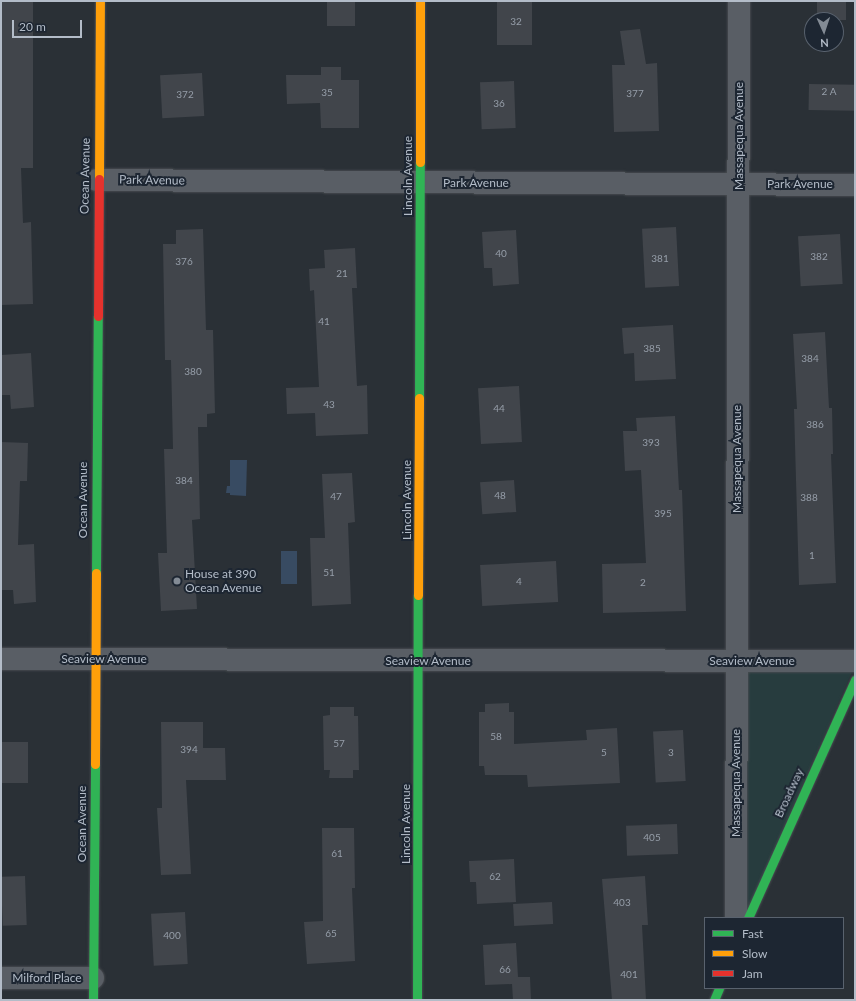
<!DOCTYPE html>
<html>
<head>
<meta charset="utf-8">
<style>
	body { margin:0 }
	#map { position:relative; width:856px; height:1001px; overflow:hidden; background:#2a3036; font-family:Lato,sans-serif }
	div>[style] { position:absolute }
	.green>* { inset:0; background:#273c3e }
	.water>* { inset:0; background:#384b62; transform-origin:0 0 }
	.building>* { inset:0; background:#41454b; transform-origin:0 0 }
	.roads { filter:drop-shadow(0 0 1px #484c51) drop-shadow(0 0 1px #484c51) }
	.street>* { height:22px; margin:-11px; padding:0 11px; transform-origin:11px; border-radius:11px; background:#595e65 }
	.fast>* { height:9px; margin:-4.5px; padding:0 4.5px; transform-origin:4.5px; border-radius:4.5px; background:#30b455 }
	.slow>* { height:9px; margin:-4.5px; padding:0 4.5px; transform-origin:4.5px; border-radius:4.5px; background:#ff9f0a }
	.jam>* { height:9px; margin:-4.5px; padding:0 4.5px; transform-origin:4.5px; border-radius:4.5px; background:#e5322d }
	.dots>* { width:11px; height:11px; translate:-50% -50%; box-sizing:border-box; border:2px solid #1d2632; border-radius:50% }
	span { translate:-50% -50%; white-space:nowrap; text-align:center; line-height:1.15; -webkit-text-stroke:4px #1d2632; paint-order:stroke }
	.number-label { font-size:10px; color:#969ea9 }
	.number-label span { -webkit-text-stroke-width:0 }
	.street-label { font-size:12px; color:#b3bcc8 }
	.poi-label { font-size:12px; color:#b3bcc8 }
	.left { translate:0 -50%; text-align:left }
	.frame { position:absolute; inset:0; border:2px solid #b3bcc8; pointer-events:none }
	.legend { position:absolute; left:704px; top:917px; width:140px; height:72px; box-sizing:border-box; background:#1d2632; border:1px solid #59626e; margin:0; padding:5px 7px; list-style:none; font-size:12px; color:#b3bcc8 }
	.legend li { display:flex; align-items:center; gap:8px; height:20px }
	.legend b { width:20px; border:1px solid #59626e }
	.north { position:absolute; left:804px; top:12px; width:40px; height:40px; box-sizing:border-box; background:#1d2632; border:1px solid #59626e; border-radius:50%; rotate:177deg; font-size:11px; font-weight:700; line-height:16px; text-align:center; color:#b3bcc8 }
	.north::after { content:''; display:block; margin:auto; width:14px; height:18px; background:#838b95; clip-path:polygon(50% 0,100% 100%,50% 72%,0 100%) }
	.scale { position:absolute; left:12px; top:20px; width:70px; height:18px; box-sizing:border-box; border:2px solid #b3bcc8; border-top:0; padding-left:5px; font-size:12px; line-height:14px; white-space:nowrap; color:#b3bcc8; -webkit-text-stroke:3px #1d2632; paint-order:stroke }
</style>
</head>
<body>
<div id="map">
	<div class="green">
		<i style="clip-path:polygon(855px 665px,744px 918px,741px 666px)"></i>
	</div>
	<div class="water">
		<i style="clip-path:polygon(230px 460px,247px 460px,246px 496px,230px 495px,230px 493px,226px 493px,227px 486px,230px 486px)"></i>
		<i style="left:281px;top:551px;width:16px;height:33px"></i>
	</div>
	<div class="building">
		<i style="clip-path:polygon(1px 1px,33px 1px,33px 168px,21px 168px,23px 223px,31px 222px,33px 304px,1px 305px)"></i>
		<i style="left:327px;top:1px;width:28px;height:25px"></i>
		<i style="left:497px;top:1px;width:35px;height:44px"></i>
		<i style="left:817px;top:1px;width:29px;height:19px"></i>
		<i style="clip-path:polygon(640px 29px,646px 64px,657px 63px,659px 131px,614px 132px,612px 65px,625px 65px,620px 31px)"></i>
		<i style="clip-path:polygon(321px 67px,341px 67px,341px 80px,359px 80px,359px 128px,321px 128px,320px 103px,287px 104px,286px 75px,321px 75px)"></i>
		<i style="left:202px;top:73px;width:43px;height:42px;rotate:87deg"></i>
		<i style="left:514px;top:81px;width:47px;height:34px;rotate:88deg"></i>
		<i style="left:809px;top:84px;width:46px;height:26px;rotate:1deg"></i>
		<i style="left:676px;top:227px;width:59px;height:34px;rotate:87deg"></i>
		<i style="clip-path:polygon(203px 229px,206px 330px,213px 330px,215px 413px,207px 414px,207px 427px,198px 427px,200px 519px,192px 520px,197px 609px,161px 611px,158px 553px,167px 553px,164px 449px,173px 449px,171px 360px,165px 360px,163px 244px,176px 244px,176px 230px)"></i>
		<i style="clip-path:polygon(516px 230px,519px 284px,493px 286px,492px 268px,484px 268px,482px 232px)"></i>
		<i style="left:840px;top:234px;width:50px;height:42px;rotate:87deg"></i>
		<i style="clip-path:polygon(355px 248px,357px 288px,352px 288px,357px 386px,367px 385px,368px 434px,316px 436px,315px 413px,287px 414px,286px 388px,319px 387px,314px 290px,310px 291px,309px 269px,325px 268px,324px 250px)"></i>
		<i style="clip-path:polygon(673px 325px,676px 379px,635px 381px,634px 353px,624px 354px,622px 328px)"></i>
		<i style="clip-path:polygon(825px 332px,829px 408px,832px 408px,833px 454px,831px 454px,836px 583px,799px 585px,794px 409px,797px 409px,793px 334px)"></i>
		<i style="clip-path:polygon(31px 353px,34px 407px,11px 409px,10px 395px,1px 395px,1px 355px)"></i>
		<i style="left:519px;top:386px;width:56px;height:41px;rotate:87deg"></i>
		<i style="clip-path:polygon(675px 416px,679px 490px,682px 490px,686px 611px,603px 613px,602px 564px,646px 563px,641px 470px,625px 471px,623px 431px,637px 431px,636px 418px)"></i>
		<i style="clip-path:polygon(1px 442px,28px 443px,27px 481px,20px 481px,18px 545px,34px 544px,36px 602px,14px 604px,13px 590px,1px 590px)"></i>
		<i style="clip-path:polygon(352px 473px,355px 522px,348px 523px,351px 604px,312px 606px,310px 538px,325px 538px,322px 474px)"></i>
		<i style="left:514px;top:480px;width:32px;height:34px;rotate:86deg"></i>
		<i style="left:556px;top:561px;width:41px;height:76px;rotate:87deg"></i>
		<i style="clip-path:polygon(509px 703px,509px 712px,514px 712px,514px 744px,587px 740px,586px 730px,617px 728px,620px 783px,528px 787px,527px 775px,485px 775px,484px 766px,479px 766px,479px 712px,485px 712px,485px 704px)"></i>
		<i style="clip-path:polygon(330px 707px,354px 707px,354px 716px,358px 716px,359px 770px,353px 770px,353px 778px,329px 778px,330px 770px,324px 770px,323px 716px,330px 715px)"></i>
		<i style="clip-path:polygon(161px 722px,203px 722px,203px 748px,225px 748px,226px 780px,186px 780px,191px 874px,161px 875px,157px 808px,162px 808px)"></i>
		<i style="left:683px;top:730px;width:51px;height:30px;rotate:87deg"></i>
		<i style="left:1px;top:742px;width:27px;height:41px"></i>
		<i style="left:677px;top:824px;width:30px;height:51px;rotate:88deg"></i>
		<i style="clip-path:polygon(322px 828px,354px 828px,355px 888px,352px 888px,355px 961px,307px 964px,304px 922px,323px 921px)"></i>
		<i style="clip-path:polygon(514px 859px,516px 902px,477px 904px,476px 882px,470px 882px,469px 861px)"></i>
		<i style="left:25px;top:876px;width:49px;height:24px;rotate:88deg"></i>
		<i style="clip-path:polygon(645px 876px,648px 925px,642px 925px,646px 1000px,612px 1000px,602px 879px)"></i>
		<i style="left:552px;top:902px;width:22px;height:39px;rotate:87deg"></i>
		<i style="left:185px;top:912px;width:52px;height:34px;rotate:87deg"></i>
		<i style="clip-path:polygon(516px 943px,518px 977px,530px 977px,531px 1000px,513px 1000px,512px 984px,485px 985px,483px 945px)"></i>
	</div>
	<div class="roads">
		<div class="street">
			<i style="left:97px;top:180px;width:758px;rotate:0.38deg"></i>
			<i style="left:1px;top:659px;width:854px;rotate:0.13deg"></i>
			<i style="left:736px;top:918px;width:917px;rotate:-89.81deg"></i>
			<i style="left:1px;top:978px;width:92px"></i>
		</div>
		<div class="fast">
			<i style="left:419px;top:398px;width:236px;rotate:-89.8deg"></i>
			<i style="left:96px;top:573px;width:257px;rotate:-89.6deg"></i>
			<i style="left:748px;top:918px;width:261px;rotate:-65.8deg"></i>
			<i style="left:93px;top:1000px;width:236px;rotate:-89.5deg"></i>
			<i style="left:417px;top:1000px;width:405px;rotate:-89.9deg"></i>
			<i style="left:714px;top:1000px;width:13px;rotate:-67deg"></i>
		</div>
		<div class="slow">
			<i style="left:420px;top:162px;width:161px;rotate:-90deg"></i>
			<i style="left:99px;top:179px;width:178px;rotate:-89.7deg"></i>
			<i style="left:418px;top:595px;width:197px;rotate:-89.7deg"></i>
			<i style="left:95px;top:764px;width:191px;rotate:-89.7deg"></i>
		</div>
		<div class="jam">
			<i style="left:98px;top:316px;width:137px;rotate:-89.6deg"></i>
		</div>
	</div>
	<div class="dots">
		<i style="left:177px;top:581px;background:#838b95"></i>
	</div>
	<div class="number-label">
		<span style="left:516px;top:22px">32</span>
		<span style="left:829px;top:92px">2 A</span>
		<span style="left:327px;top:93px">35</span>
		<span style="left:635px;top:94px">377</span>
		<span style="left:185px;top:95px">372</span>
		<span style="left:499px;top:104px">36</span>
		<span style="left:501px;top:254px">40</span>
		<span style="left:819px;top:257px">382</span>
		<span style="left:660px;top:259px">381</span>
		<span style="left:184px;top:262px">376</span>
		<span style="left:342px;top:274px">21</span>
		<span style="left:324px;top:322px">41</span>
		<span style="left:652px;top:349px">385</span>
		<span style="left:810px;top:359px">384</span>
		<span style="left:193px;top:372px">380</span>
		<span style="left:329px;top:405px">43</span>
		<span style="left:499px;top:409px">44</span>
		<span style="left:815px;top:425px">386</span>
		<span style="left:651px;top:443px">393</span>
		<span style="left:184px;top:481px">384</span>
		<span style="left:500px;top:496px">48</span>
		<span style="left:336px;top:497px">47</span>
		<span style="left:809px;top:498px">388</span>
		<span style="left:663px;top:514px">395</span>
		<span style="left:812px;top:556px">1</span>
		<span style="left:329px;top:573px">51</span>
		<span style="left:519px;top:582px">4</span>
		<span style="left:643px;top:583px">2</span>
		<span style="left:496px;top:737px">58</span>
		<span style="left:339px;top:744px">57</span>
		<span style="left:189px;top:750px">394</span>
		<span style="left:604px;top:753px">5</span>
		<span style="left:671px;top:753px">3</span>
		<span style="left:652px;top:838px">405</span>
		<span style="left:337px;top:854px">61</span>
		<span style="left:495px;top:877px">62</span>
		<span style="left:622px;top:903px">403</span>
		<span style="left:331px;top:934px">65</span>
		<span style="left:172px;top:936px">400</span>
		<span style="left:505px;top:970px">66</span>
		<span style="left:629px;top:975px">401</span>
	</div>
	<div class="street-label">
		<span style="left:739px;top:136px;rotate:-90deg">Massapequa Avenue</span>
		<span style="left:85px;top:176px;rotate:-89deg">Ocean Avenue</span>
		<span style="left:408px;top:176px;rotate:-90deg">Lincoln Avenue</span>
		<span style="left:152px;top:180px;rotate:1deg">Park Avenue</span>
		<span style="left:476px;top:183px">Park Avenue</span>
		<span style="left:800px;top:184px">Park Avenue</span>
		<span style="left:737px;top:459px;rotate:-90deg">Massapequa Avenue</span>
		<span style="left:83px;top:500px;rotate:-90deg">Ocean Avenue</span>
		<span style="left:407px;top:500px;rotate:-90deg">Lincoln Avenue</span>
		<span style="left:104px;top:659px">Seaview Avenue</span>
		<span style="left:428px;top:661px">Seaview Avenue</span>
		<span style="left:752px;top:661px">Seaview Avenue</span>
		<span style="left:736px;top:783px;rotate:-90deg">Massapequa Avenue</span>
		<span style="left:789px;top:793px;rotate:-65deg">Broadway</span>
		<span style="left:82px;top:824px;rotate:-90deg">Ocean Avenue</span>
		<span style="left:406px;top:824px;rotate:-90deg">Lincoln Avenue</span>
		<span style="left:47px;top:978px">Milford Place</span>
	</div>
	<div class="poi-label">
		<span class="left" style="left:185px;top:581px">House at 390<br>Ocean Avenue</span>
	</div>
	<div class="frame"></div>
	<ul class="legend">
	<li><b style="height:5px;background:#30b455"></b>Fast</li>
	<li><b style="height:5px;background:#ff9f0a"></b>Slow</li>
	<li><b style="height:5px;background:#e5322d"></b>Jam</li>
	</ul>
	<div class="north">N</div>
	<div class="scale">20 m</div>
</div>
</body>
</html>
